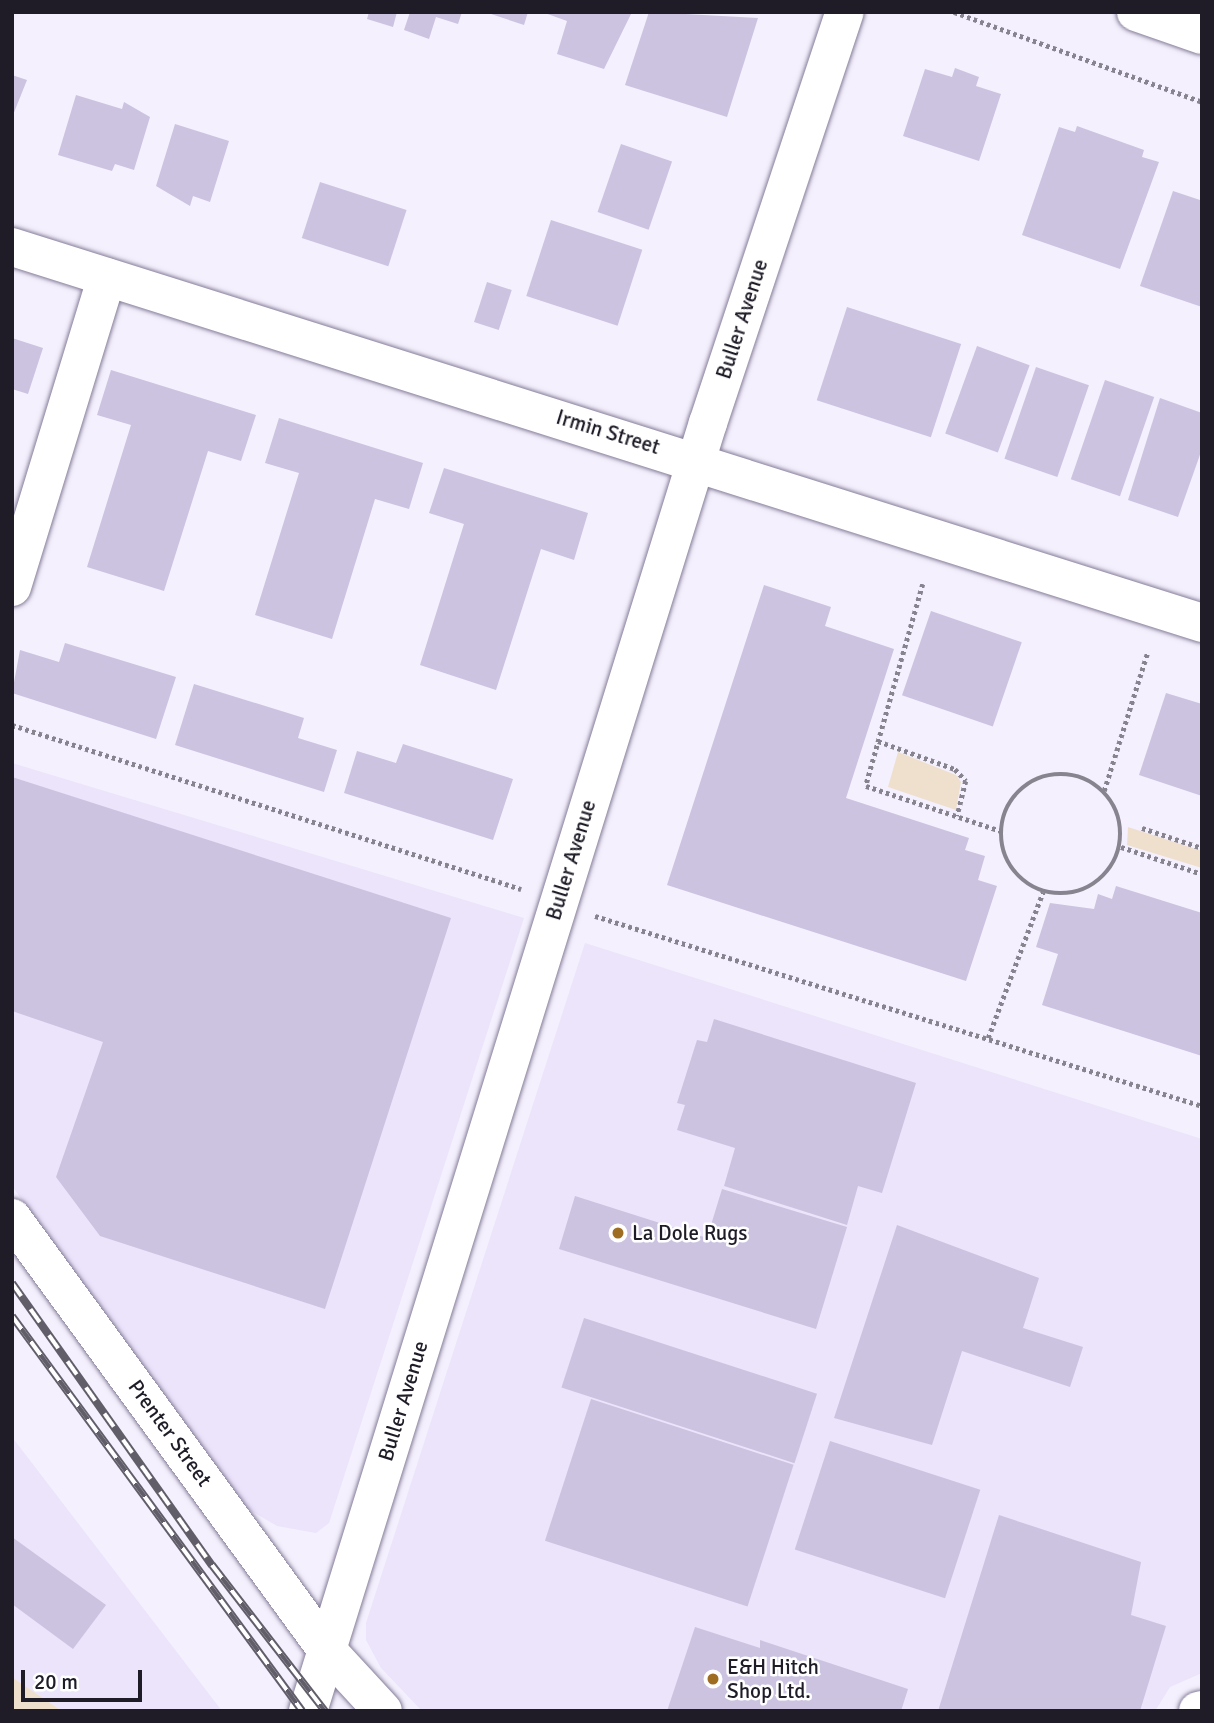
<!DOCTYPE html>
<html>
<head>
<meta charset="utf-8">
<style>
	body { margin:0 }
	#map { position:relative; width:1214px; height:1723px; overflow:hidden; background:#f4f0fd; font-family:Signika,sans-serif }
	div>[style] { position:absolute }
	.built>* { inset:0; background:#ebe4fb }
	.green>* { inset:0; background:#efe0ce }
	.building>* { inset:0; background:#ccc3e1; transform-origin:0 0 }
	.path>* { height:4.5px; margin-top:-2.25px; transform-origin:0; background:repeating-linear-gradient(90deg,#878490 0 3.5px,transparent 0 7px) }
	.path>.ring { margin:-2.25px; padding:0; box-sizing:content-box; background:none; border:4.5px solid #878490; border-radius:50% }
	.roads { filter:drop-shadow(0 0 2px #857c98) drop-shadow(0 0 2px #857c98) }
	.minor>* { height:38px; margin:-19px; padding:0 19px; transform-origin:19px; border-radius:19px; background:#fff }
	.rail>* { height:8px; margin-top:-4px; transform-origin:0; background:repeating-linear-gradient(90deg,#fff 0 16px,#615e6a 0 32px); box-sizing:border-box; border-block:2px solid #615e6a }
	.dots>* { width:19px; height:19px; translate:-50% -50%; box-sizing:border-box; border:4px solid #fff; border-radius:50% }
	span { translate:-50% -50%; white-space:nowrap; text-align:center; line-height:1.15; -webkit-text-stroke:5px #fff; paint-order:stroke }
	.street-label { font-size:21px; color:#1f1c27 }
	.poi-label { font-size:21px; color:#1f1c27 }
	.left { translate:0 -50%; text-align:left }
	.frame { position:absolute; inset:0; border:14px solid #1f1c27; pointer-events:none }
	.scale { position:absolute; left:21px; top:1670px; width:121px; height:32px; box-sizing:border-box; border:4px solid #1f1c27; border-top:0; padding-left:9px; font-size:21px; line-height:24px; white-space:nowrap; color:#1f1c27; -webkit-text-stroke:5px #fff; paint-order:stroke }
</style>
</head>
<body>
<div id="map">
	<div class="built">
		<i style="clip-path:polygon(12px 763px,524px 918px,329px 1523px,316px 1533px,277px 1526px,241px 1505px,12px 1186px)"></i>
		<i style="clip-path:polygon(585px 943px,1202px 1139px,1202px 1673px,1170px 1687px,1155px 1711px,422px 1711px,381px 1668px,366px 1640px,366px 1623px)"></i>
		<i style="clip-path:polygon(12px 1437px,222px 1711px,62px 1711px,12px 1677px)"></i>
	</div>
	<div class="green">
		<i style="clip-path:polygon(898px 752px,956px 775px,961px 782px,956px 810px,888px 787px)"></i>
		<i style="clip-path:polygon(1128px 827px,1202px 851px,1202px 868px,1127px 845px)"></i>
		<i style="clip-path:polygon(12px 1677px,62px 1711px,12px 1711px)"></i>
	</div>
	<div class="building">
		<i style="clip-path:polygon(369px 12px,397px 12px,393px 27px,367px 19px)"></i>
		<i style="clip-path:polygon(410px 12px,462px 12px,458px 24px,436px 17px,429px 39px,404px 30px)"></i>
		<i style="clip-path:polygon(485px 12px,528px 12px,524px 25px)"></i>
		<i style="clip-path:polygon(542px 12px,632px 12px,604px 69px,557px 54px,567px 21px)"></i>
		<i style="clip-path:polygon(649px 12px,758px 18px,727px 117px,625px 85px)"></i>
		<i style="clip-path:polygon(955px 68px,979px 77px,976px 86px,1001px 94px,979px 161px,903px 136px,925px 69px,952px 77px)"></i>
		<i style="clip-path:polygon(12px 75px,27px 80px,13px 115px,12px 115px)"></i>
		<i style="clip-path:polygon(76px 95px,122px 109px,124px 102px,150px 117px,134px 170px,115px 164px,112px 171px,58px 155px)"></i>
		<i style="clip-path:polygon(175px 124px,229px 141px,210px 202px,193px 196px,190px 206px,156px 186px)"></i>
		<i style="clip-path:polygon(1077px 126px,1144px 150px,1142px 157px,1159px 162px,1120px 269px,1022px 235px,1059px 127px,1075px 132px)"></i>
		<i style="left:621px;top:144px;width:54px;height:72px;rotate:19deg"></i>
		<i style="left:320px;top:182px;width:91px;height:59px;rotate:18deg"></i>
		<i style="clip-path:polygon(1173px 191px,1200px 200px,1202px 307px,1140px 286px)"></i>
		<i style="left:551px;top:220px;width:96px;height:80px;rotate:18deg"></i>
		<i style="left:487px;top:282px;width:26px;height:42px;rotate:18deg"></i>
		<i style="left:847px;top:307px;width:120px;height:98px;rotate:18deg"></i>
		<i style="clip-path:polygon(12px 338px,43px 348px,28px 394px,12px 389px)"></i>
		<i style="left:977px;top:346px;width:56px;height:93px;rotate:20deg"></i>
		<i style="left:1036px;top:367px;width:56px;height:97px;rotate:19deg"></i>
		<i style="clip-path:polygon(111px 370px,256px 415px,241px 461px,208px 451px,164px 591px,87px 567px,131px 425px,97px 415px)"></i>
		<i style="left:1105px;top:380px;width:52px;height:105px;rotate:19deg"></i>
		<i style="clip-path:polygon(1160px 398px,1202px 413px,1202px 449px,1178px 517px,1128px 500px)"></i>
		<i style="clip-path:polygon(279px 418px,423px 463px,409px 509px,375px 499px,332px 639px,255px 615px,299px 473px,265px 463px)"></i>
		<i style="clip-path:polygon(444px 468px,588px 513px,574px 560px,541px 549px,496px 690px,420px 665px,464px 524px,429px 513px)"></i>
		<i style="clip-path:polygon(764px 585px,831px 607px,825px 626px,894px 649px,846px 798px,969px 838px,965px 850px,985px 856px,978px 880px,997px 886px,966px 981px,667px 885px)"></i>
		<i style="left:931px;top:611px;width:96px;height:89px;rotate:19deg"></i>
		<i style="clip-path:polygon(65px 643px,176px 677px,156px 739px,12px 693px,20px 650px,59px 662px)"></i>
		<i style="clip-path:polygon(194px 684px,304px 718px,298px 738px,337px 750px,324px 792px,175px 745px)"></i>
		<i style="clip-path:polygon(1166px 693px,1202px 704px,1202px 796px,1139px 775px)"></i>
		<i style="clip-path:polygon(403px 744px,513px 779px,493px 840px,344px 793px,357px 751px,396px 763px)"></i>
		<i style="clip-path:polygon(12px 777px,451px 918px,325px 1309px,100px 1236px,56px 1177px,103px 1042px,12px 1011px)"></i>
		<i style="clip-path:polygon(1116px 886px,1202px 913px,1202px 1056px,1042px 1005px,1058px 954px,1036px 947px,1050px 903px,1094px 909px,1098px 894px,1112px 899px)"></i>
		<i style="clip-path:polygon(714px 1019px,916px 1083px,882px 1193px,858px 1186px,847px 1225px,724px 1186px,735px 1148px,677px 1130px,685px 1105px,677px 1103px,697px 1040px,707px 1042px)"></i>
		<i style="clip-path:polygon(722px 1189px,847px 1227px,816px 1329px,559px 1249px,575px 1196px,707px 1238px)"></i>
		<i style="clip-path:polygon(897px 1225px,1039px 1278px,1023px 1328px,1083px 1347px,1070px 1387px,962px 1351px,932px 1445px,834px 1418px)"></i>
		<i style="left:584px;top:1318px;width:245px;height:73px;rotate:18deg"></i>
		<i style="left:591px;top:1399px;width:213px;height:149px;rotate:18deg"></i>
		<i style="left:830px;top:1441px;width:158px;height:114px;rotate:18deg"></i>
		<i style="clip-path:polygon(999px 1515px,1141px 1562px,1131px 1615px,1166px 1626px,1140px 1711px,938px 1711px)"></i>
		<i style="clip-path:polygon(12px 1537px,106px 1605px,73px 1649px,12px 1604px)"></i>
		<i style="clip-path:polygon(695px 1627px,760px 1648px,760px 1640px,908px 1689px,901px 1711px,667px 1711px)"></i>
	</div>
	<div class="path">
		<i style="left:954px;top:12px;width:264px;rotate:19.9deg"></i>
		<i style="left:923px;top:584px;width:210px;rotate:105.8deg"></i>
		<i style="left:866px;top:786px;width:142px;rotate:18.4deg"></i>
		<i style="left:12px;top:725px;width:535px;rotate:17.86deg"></i>
		<i style="left:878px;top:741px;width:82px;rotate:20deg"></i>
		<i style="left:955px;top:769px;width:16px;rotate:47deg"></i>
		<i style="left:966px;top:781px;width:36px;rotate:104deg"></i>
		<i class="ring" style="left:1001px;top:774px;width:115.5px;height:115.5px"></i>
		<i style="left:1104px;top:791px;width:144px;rotate:-72.6deg"></i>
		<i style="left:1142px;top:828px;width:63px;rotate:18.4deg"></i>
		<i style="left:1121px;top:847px;width:85px;rotate:18.4deg"></i>
		<i style="left:595px;top:916px;width:636px;rotate:17.38deg"></i>
		<i style="left:988px;top:1038px;width:156px;rotate:-69.4deg"></i>
	</div>
	<div class="roads">
		<div class="minor">
			<i style="left:1136px;top:12px;width:70px;rotate:19.2deg"></i>
			<i style="left:12px;top:247px;width:1248px;rotate:17.53deg"></i>
			<i style="left:12px;top:587px;width:324px;rotate:-73deg"></i>
			<i style="left:12px;top:1218px;width:533px;rotate:53.93deg"></i>
			<i style="left:326px;top:1649px;width:84px;rotate:47.4deg"></i>
			<i style="left:308px;top:1711px;width:1349px;rotate:-72.75deg"></i>
			<i style="left:708px;top:423px;width:433px;rotate:-71.6deg"></i>
			<i style="left:1198px;top:1711px;width:4px;rotate:-14deg"></i>
		</div>
	</div>
	<div class="rail">
		<i style="left:12px;top:1283px;width:346px;rotate:54.7deg"></i>
		<i style="left:212px;top:1565px;width:185px;rotate:52.3deg"></i>
		<i style="left:12px;top:1316px;width:490px;rotate:53.7deg"></i>
	</div>
	<div class="dots">
		<i style="left:618px;top:1233px;background:#9f6d22"></i>
		<i style="left:713px;top:1679px;background:#9f6d22"></i>
	</div>
	<div class="street-label">
		<span style="left:742px;top:319px;rotate:-72deg">Buller Avenue</span>
		<span style="left:608px;top:432px;rotate:17deg">Irmin Street</span>
		<span style="left:571px;top:860px;rotate:-73deg">Buller Avenue</span>
		<span style="left:403px;top:1401px;rotate:-73deg">Buller Avenue</span>
		<span style="left:170px;top:1433px;rotate:54deg">Prenter Street</span>
	</div>
	<div class="poi-label">
		<span class="left" style="left:632px;top:1233px">La Dole Rugs</span>
		<span class="left" style="left:727px;top:1679px">E&amp;H Hitch<br>Shop Ltd.</span>
	</div>
	<div class="frame"></div>
	<div class="scale">20 m</div>
</div>
</body>
</html>
